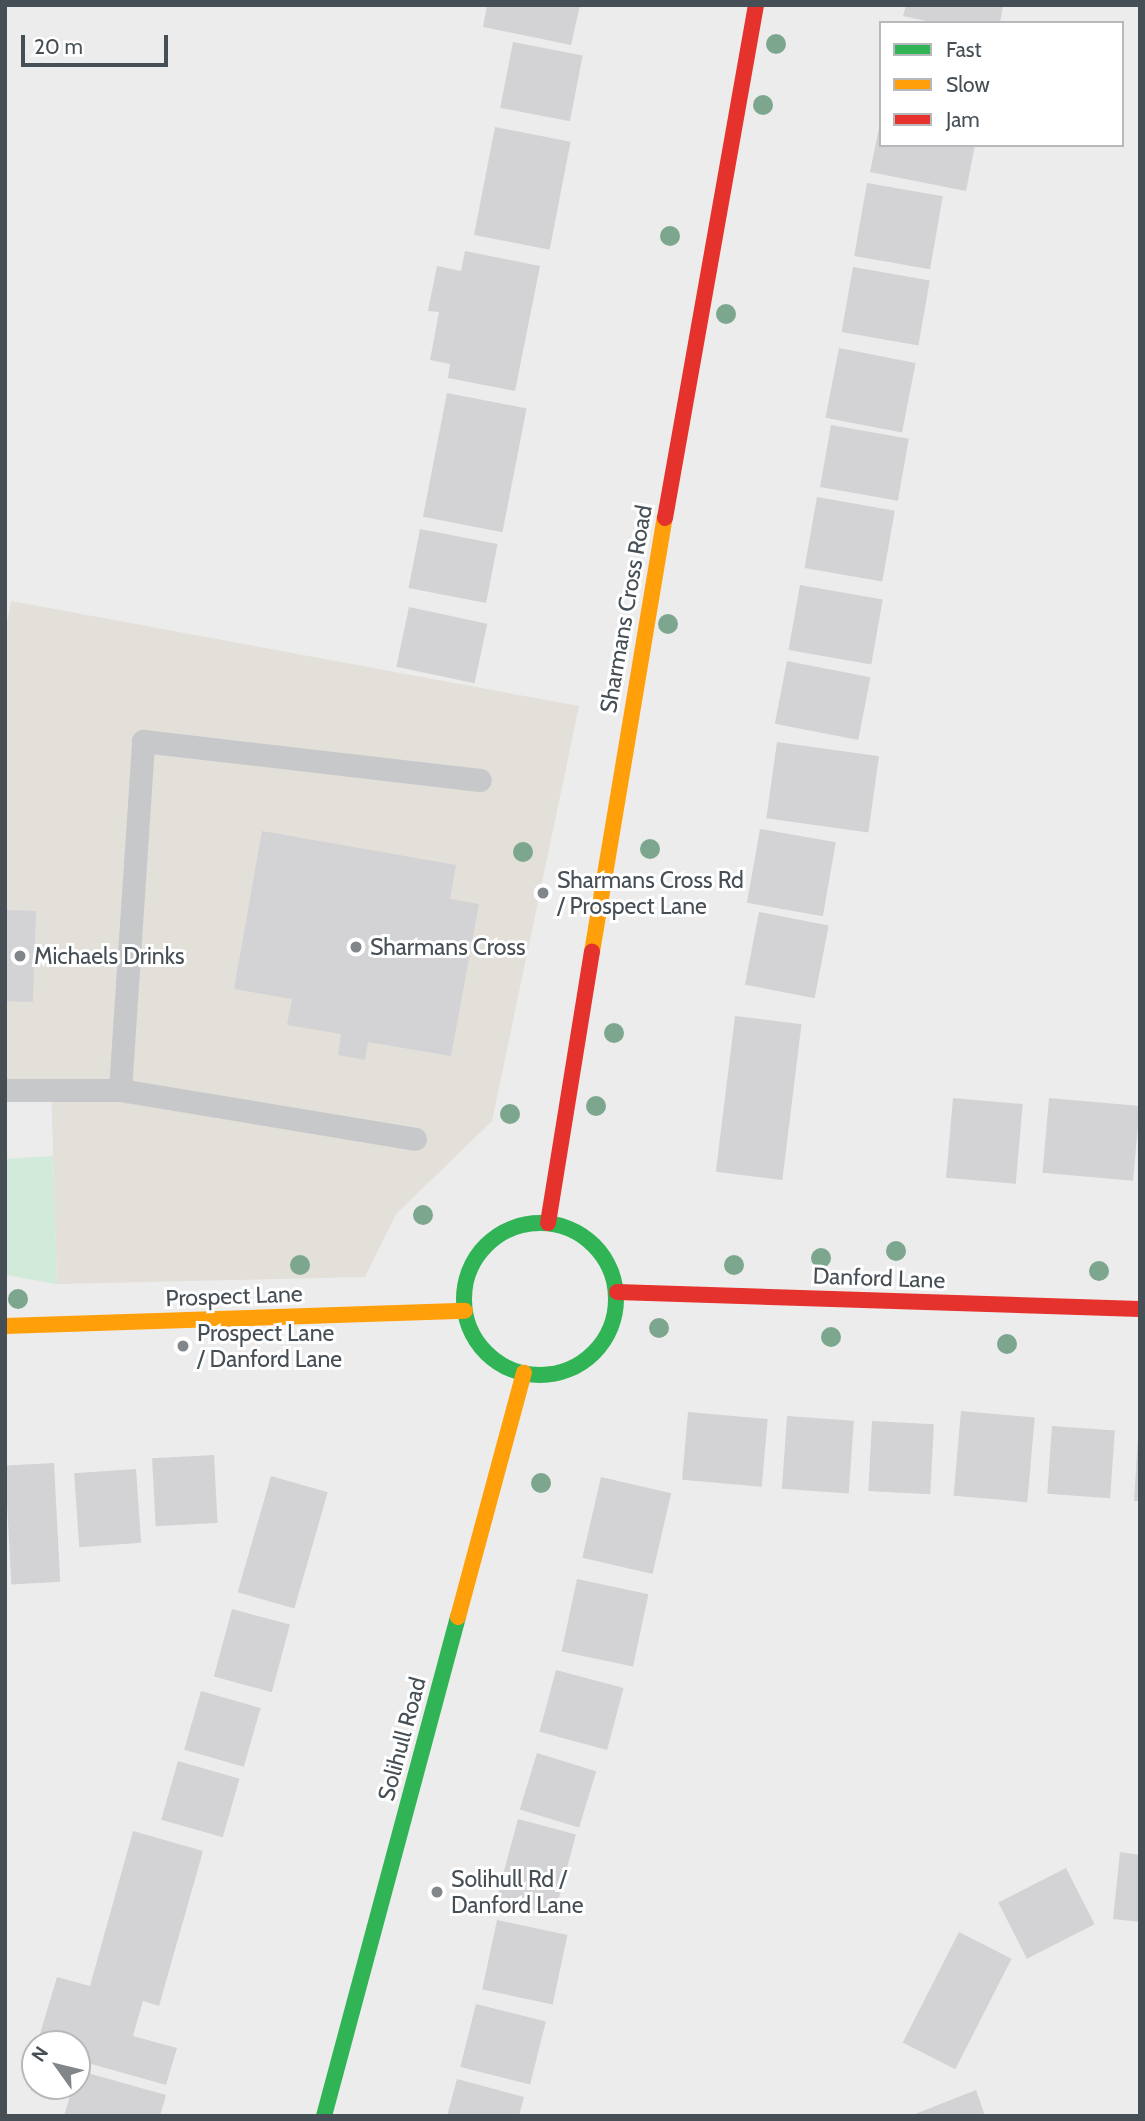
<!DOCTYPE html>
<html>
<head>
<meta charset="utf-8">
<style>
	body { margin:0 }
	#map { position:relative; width:1145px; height:2121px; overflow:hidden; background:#edecec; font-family:Cabin,sans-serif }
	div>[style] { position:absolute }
	.commercial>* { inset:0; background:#e3dfd9 }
	.green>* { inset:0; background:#d2ead9 }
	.building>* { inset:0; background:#d3d3d5; transform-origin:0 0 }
	.lane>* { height:23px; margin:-11.5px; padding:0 11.5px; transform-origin:11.5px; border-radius:11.5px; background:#c6c8ca }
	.fast>* { height:16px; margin:-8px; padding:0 8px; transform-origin:8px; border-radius:8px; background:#30b455 }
	.fast>.ring { margin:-8px; padding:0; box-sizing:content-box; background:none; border:16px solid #30b455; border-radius:50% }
	.slow>* { height:16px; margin:-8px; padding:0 8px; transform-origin:8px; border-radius:8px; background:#ff9f0a }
	.jam>* { height:16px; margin:-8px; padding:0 8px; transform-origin:8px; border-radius:8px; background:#e5322d }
	.trees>* { width:20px; height:20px; margin:-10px; border-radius:50%; background:#7ca78e }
	.dots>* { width:19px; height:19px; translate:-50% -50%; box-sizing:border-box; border:4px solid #fff; border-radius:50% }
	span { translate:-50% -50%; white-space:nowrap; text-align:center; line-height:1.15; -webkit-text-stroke:6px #fff; paint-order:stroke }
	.street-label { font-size:23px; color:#464f56 }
	.poi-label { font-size:23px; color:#464f56 }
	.left { translate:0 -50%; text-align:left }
	.frame { position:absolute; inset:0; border:7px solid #464f56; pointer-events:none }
	.legend { position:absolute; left:879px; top:21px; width:245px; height:126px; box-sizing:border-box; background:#fff; border:2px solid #b5b9bb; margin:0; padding:9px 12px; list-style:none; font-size:21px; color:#464f56 }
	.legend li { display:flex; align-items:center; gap:14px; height:35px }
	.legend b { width:35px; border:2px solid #b5b9bb }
	.north { position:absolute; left:21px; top:2030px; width:70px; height:70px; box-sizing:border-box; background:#fff; border:2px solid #b5b9bb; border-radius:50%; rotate:304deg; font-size:19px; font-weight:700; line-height:28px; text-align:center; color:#464f56 }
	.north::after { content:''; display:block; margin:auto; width:24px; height:32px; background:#80868a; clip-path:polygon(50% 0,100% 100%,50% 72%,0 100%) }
	.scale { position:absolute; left:21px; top:35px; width:147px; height:32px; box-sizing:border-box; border:4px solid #464f56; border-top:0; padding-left:9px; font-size:21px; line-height:24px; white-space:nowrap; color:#464f56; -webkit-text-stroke:5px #fff; paint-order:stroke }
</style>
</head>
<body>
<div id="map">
	<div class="commercial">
		<i style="clip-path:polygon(11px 601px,579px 706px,492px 1121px,396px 1214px,365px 1277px,57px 1284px,51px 1084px,5px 1085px,5px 633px)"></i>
	</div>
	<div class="green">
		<i style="clip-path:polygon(52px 1156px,53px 1156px,57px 1284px,5px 1275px,5px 1159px)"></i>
	</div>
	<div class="building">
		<i style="clip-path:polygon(487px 5px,580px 5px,571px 45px,483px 27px)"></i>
		<i style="clip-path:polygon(906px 5px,1003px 5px,1000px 23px,936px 23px,903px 16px)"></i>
		<i style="left:513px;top:42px;width:71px;height:67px;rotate:11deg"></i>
		<i style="clip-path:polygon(880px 123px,881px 145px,975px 145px,966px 191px,870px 172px)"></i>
		<i style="left:495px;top:127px;width:77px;height:110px;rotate:11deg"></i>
		<i style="left:867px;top:183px;width:77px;height:74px;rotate:10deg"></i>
		<i style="clip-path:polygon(465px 251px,540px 266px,515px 391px,448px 378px,450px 364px,430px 360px,439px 312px,428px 311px,437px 266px,461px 271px)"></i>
		<i style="left:853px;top:267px;width:78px;height:66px;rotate:10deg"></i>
		<i style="left:839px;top:348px;width:78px;height:71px;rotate:11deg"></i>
		<i style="left:447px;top:393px;width:81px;height:126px;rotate:11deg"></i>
		<i style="left:831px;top:425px;width:79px;height:63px;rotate:10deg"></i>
		<i style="left:817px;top:497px;width:79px;height:72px;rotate:10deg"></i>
		<i style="left:420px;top:529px;width:79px;height:60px;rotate:11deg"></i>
		<i style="left:800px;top:585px;width:84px;height:66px;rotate:10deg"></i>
		<i style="left:409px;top:607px;width:80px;height:61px;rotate:12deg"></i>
		<i style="left:787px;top:661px;width:85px;height:64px;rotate:11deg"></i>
		<i style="left:777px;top:742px;width:103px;height:77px;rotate:8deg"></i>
		<i style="left:760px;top:829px;width:77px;height:75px;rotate:10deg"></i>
		<i style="clip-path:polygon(262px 831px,456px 865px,450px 899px,479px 904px,451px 1056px,368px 1042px,365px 1060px,338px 1055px,341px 1034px,287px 1025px,292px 999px,234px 989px)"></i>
		<i style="left:5px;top:910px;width:31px;height:91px;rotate:2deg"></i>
		<i style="left:759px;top:912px;width:71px;height:74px;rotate:11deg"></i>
		<i style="left:735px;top:1016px;width:67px;height:157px;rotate:7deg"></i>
		<i style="left:953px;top:1098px;width:70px;height:80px;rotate:5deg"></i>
		<i style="left:1049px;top:1098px;width:91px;height:75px;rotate:5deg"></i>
		<i style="left:961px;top:1411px;width:74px;height:85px;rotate:5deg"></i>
		<i style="left:688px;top:1412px;width:80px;height:68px;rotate:5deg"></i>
		<i style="left:787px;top:1416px;width:67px;height:73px;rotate:4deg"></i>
		<i style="left:872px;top:1421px;width:62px;height:70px;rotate:3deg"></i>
		<i style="left:1052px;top:1426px;width:63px;height:68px;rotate:4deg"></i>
		<i style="clip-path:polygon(1138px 1436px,1140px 1436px,1140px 1501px,1134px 1501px)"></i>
		<i style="left:214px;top:1455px;width:68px;height:62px;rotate:87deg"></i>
		<i style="left:54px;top:1463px;width:119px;height:49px;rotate:87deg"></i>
		<i style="left:136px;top:1469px;width:74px;height:62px;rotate:86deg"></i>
		<i style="left:271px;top:1476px;width:59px;height:121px;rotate:16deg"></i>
		<i style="left:601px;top:1477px;width:72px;height:83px;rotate:13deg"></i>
		<i style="left:577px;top:1579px;width:73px;height:74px;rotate:12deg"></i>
		<i style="left:232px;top:1609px;width:60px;height:70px;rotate:15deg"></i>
		<i style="left:556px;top:1670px;width:70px;height:64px;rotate:15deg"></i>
		<i style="left:201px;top:1691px;width:62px;height:61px;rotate:16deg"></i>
		<i style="left:537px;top:1753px;width:62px;height:59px;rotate:17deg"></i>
		<i style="left:178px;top:1761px;width:64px;height:61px;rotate:16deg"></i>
		<i style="left:518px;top:1819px;width:60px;height:84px;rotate:15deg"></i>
		<i style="clip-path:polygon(133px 1831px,203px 1851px,159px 2006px,143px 2001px,133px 2036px,177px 2048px,166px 2085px,77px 2060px,77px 2044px,37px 2044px,57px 1977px,90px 1986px)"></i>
		<i style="clip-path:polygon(1120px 1852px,1140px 1855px,1140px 1922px,1113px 1919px)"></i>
		<i style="left:1066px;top:1868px;width:63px;height:76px;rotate:63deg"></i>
		<i style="left:497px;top:1920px;width:72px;height:71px;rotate:12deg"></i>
		<i style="left:959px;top:1932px;width:59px;height:124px;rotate:27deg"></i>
		<i style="left:476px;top:2004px;width:72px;height:65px;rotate:14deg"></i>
		<i style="clip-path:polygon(77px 2070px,166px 2095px,160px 2116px,64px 2116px,73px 2086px,77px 2086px)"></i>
		<i style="clip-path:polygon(457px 2079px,524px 2097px,519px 2116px,447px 2116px)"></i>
		<i style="clip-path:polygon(976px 2090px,985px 2116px,910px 2116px)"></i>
	</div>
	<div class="lane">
		<i style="left:5px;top:1090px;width:115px"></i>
		<i style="left:120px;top:1090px;width:299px;rotate:9.4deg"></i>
		<i style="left:120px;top:1090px;width:350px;rotate:-86.2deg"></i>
		<i style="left:143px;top:741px;width:339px;rotate:6.6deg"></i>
	</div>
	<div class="fast">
		<i class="ring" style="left:464px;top:1223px;width:136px;height:136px"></i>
		<i style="left:324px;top:2116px;width:517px;rotate:-74.97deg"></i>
	</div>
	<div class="slow">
		<i style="left:592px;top:952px;width:440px;rotate:-80.5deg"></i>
		<i style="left:5px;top:1326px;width:460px;rotate:-1.9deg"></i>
		<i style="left:458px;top:1617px;width:253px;rotate:-74.9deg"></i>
	</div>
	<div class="jam">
		<i style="left:665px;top:518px;width:521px;rotate:-79.94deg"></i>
		<i style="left:548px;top:1223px;width:275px;rotate:-80.8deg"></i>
		<i style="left:617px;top:1292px;width:523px;rotate:1.86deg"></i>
	</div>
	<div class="trees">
		<i style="left:776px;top:44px"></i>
		<i style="left:763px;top:105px"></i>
		<i style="left:670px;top:236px"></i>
		<i style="left:726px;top:314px"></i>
		<i style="left:668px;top:624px"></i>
		<i style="left:650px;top:849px"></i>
		<i style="left:523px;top:852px"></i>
		<i style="left:614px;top:1033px"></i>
		<i style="left:596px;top:1106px"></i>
		<i style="left:510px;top:1114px"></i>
		<i style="left:423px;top:1215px"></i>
		<i style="left:896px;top:1251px"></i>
		<i style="left:821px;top:1258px"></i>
		<i style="left:300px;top:1265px"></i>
		<i style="left:734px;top:1265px"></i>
		<i style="left:1099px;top:1271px"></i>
		<i style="left:18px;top:1299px"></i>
		<i style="left:659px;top:1328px"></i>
		<i style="left:831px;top:1337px"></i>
		<i style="left:1007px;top:1344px"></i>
		<i style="left:541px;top:1483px"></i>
	</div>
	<div class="dots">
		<i style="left:543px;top:893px;background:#80868a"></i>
		<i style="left:356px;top:947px;background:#80868a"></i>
		<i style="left:20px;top:956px;background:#80868a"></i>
		<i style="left:183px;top:1346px;background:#80868a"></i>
		<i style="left:437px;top:1892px;background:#80868a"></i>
	</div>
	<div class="street-label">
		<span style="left:626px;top:609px;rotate:-80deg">Sharmans Cross Road</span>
		<span style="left:879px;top:1278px;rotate:2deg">Danford Lane</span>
		<span style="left:234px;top:1296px;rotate:-2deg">Prospect Lane</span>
		<span style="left:402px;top:1739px;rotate:-75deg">Solihull Road</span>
	</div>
	<div class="poi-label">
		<span class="left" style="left:557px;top:893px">Sharmans Cross Rd<br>/ Prospect Lane</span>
		<span class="left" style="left:370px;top:947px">Sharmans Cross</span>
		<span class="left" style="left:34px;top:956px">Michaels Drinks</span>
		<span class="left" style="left:197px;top:1346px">Prospect Lane<br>/ Danford Lane</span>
		<span class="left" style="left:451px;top:1892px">Solihull Rd /<br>Danford Lane</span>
	</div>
	<div class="frame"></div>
	<ul class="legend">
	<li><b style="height:9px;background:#30b455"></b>Fast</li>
	<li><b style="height:9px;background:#ff9f0a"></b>Slow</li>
	<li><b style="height:9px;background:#e5322d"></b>Jam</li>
	</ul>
	<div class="north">N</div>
	<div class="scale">20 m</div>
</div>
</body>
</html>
